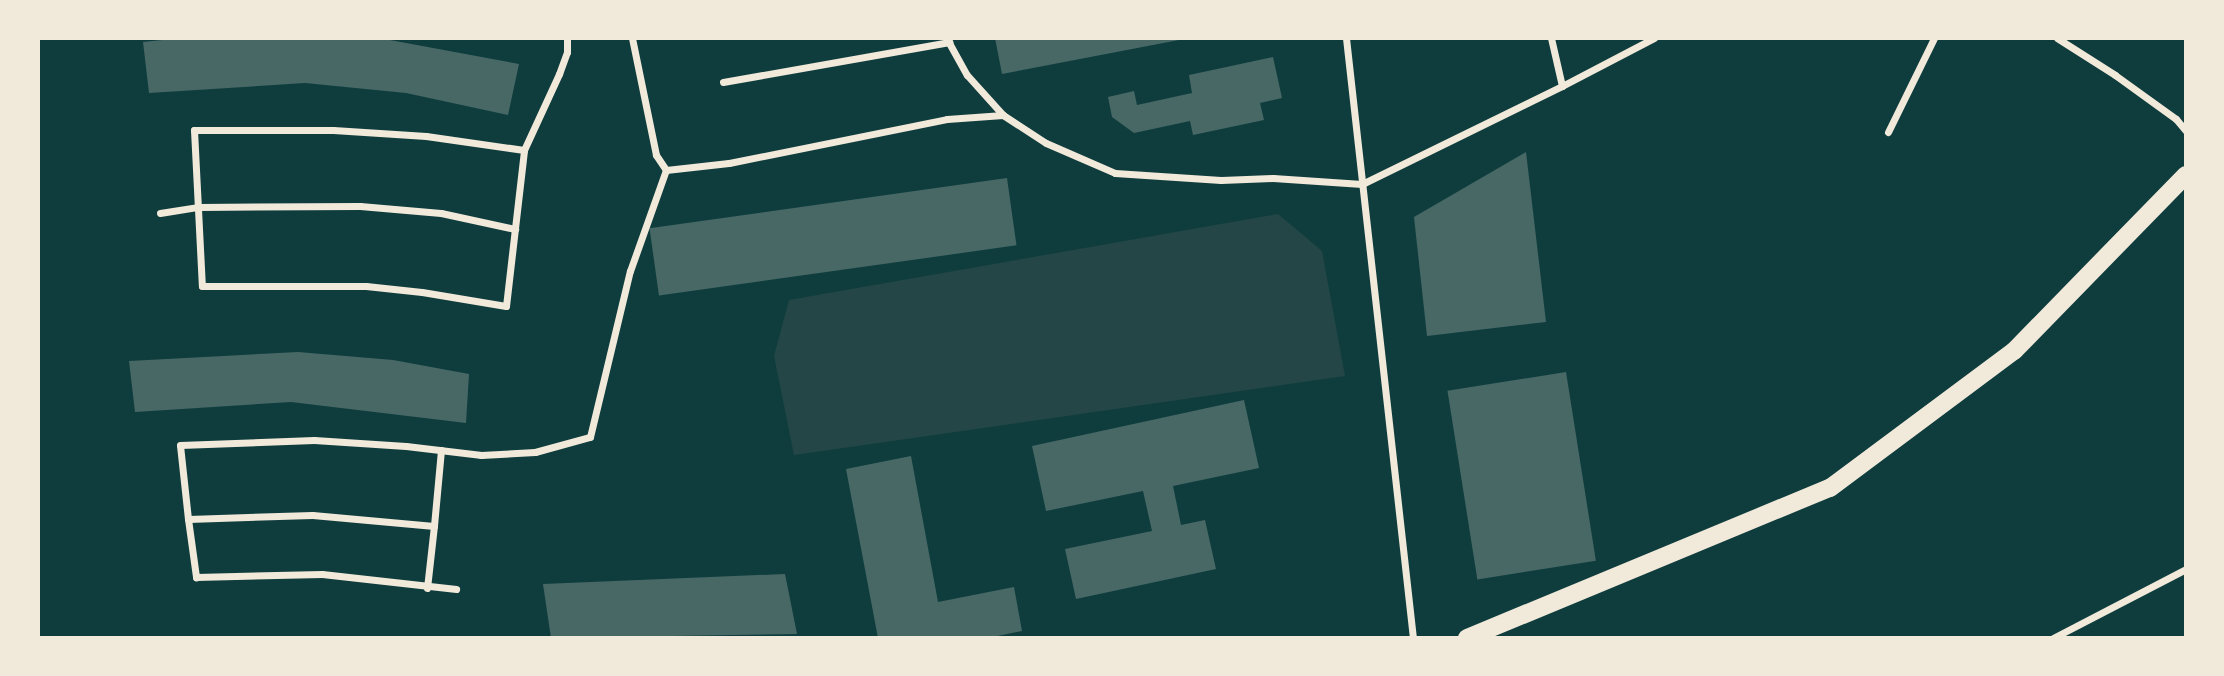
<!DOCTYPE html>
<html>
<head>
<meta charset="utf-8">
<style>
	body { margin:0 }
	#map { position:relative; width:2224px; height:676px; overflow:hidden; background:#0f3d3e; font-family:Poppins,sans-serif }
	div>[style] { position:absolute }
	.green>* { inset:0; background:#244646 }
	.building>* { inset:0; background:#486865; transform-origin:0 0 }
	.minor>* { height:7px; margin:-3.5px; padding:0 3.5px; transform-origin:3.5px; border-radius:3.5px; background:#f1e9da }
	.primary>* { height:18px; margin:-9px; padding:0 9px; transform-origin:9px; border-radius:9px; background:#f1e9da }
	span { translate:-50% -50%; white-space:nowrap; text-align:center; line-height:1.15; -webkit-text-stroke:6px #f1e9da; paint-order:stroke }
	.frame { position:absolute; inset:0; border:40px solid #f1e9da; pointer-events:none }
</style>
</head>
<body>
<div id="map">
	<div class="green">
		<i style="clip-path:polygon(1278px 214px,1322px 251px,1345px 376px,794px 455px,774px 356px,789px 300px)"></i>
	</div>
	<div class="building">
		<i style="clip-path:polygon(182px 38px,379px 38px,519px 64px,508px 115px,406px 93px,305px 83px,149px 93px,143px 42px)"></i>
		<i style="clip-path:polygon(995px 38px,1179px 38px,1179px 40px,1002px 74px)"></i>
		<i style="clip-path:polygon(1273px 57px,1282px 98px,1260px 103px,1264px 120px,1193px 135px,1190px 121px,1134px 133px,1112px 117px,1108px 97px,1134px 91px,1137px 105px,1192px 93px,1189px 75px)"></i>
		<i style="clip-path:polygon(1526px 152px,1546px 322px,1427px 336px,1414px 217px)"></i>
		<i style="left:1007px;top:178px;width:68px;height:361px;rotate:82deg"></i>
		<i style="clip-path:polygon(298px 352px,393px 360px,469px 374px,466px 423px,291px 402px,135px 412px,129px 361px)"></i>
		<i style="left:1566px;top:372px;width:191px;height:120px;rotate:81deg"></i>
		<i style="clip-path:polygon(1244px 400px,1259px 468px,1173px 486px,1181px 525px,1205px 520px,1216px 569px,1076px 599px,1065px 549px,1152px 531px,1143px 491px,1046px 511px,1032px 446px)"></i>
		<i style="clip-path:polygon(911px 456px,938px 602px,1014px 587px,1022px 631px,988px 638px,878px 638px,846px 469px)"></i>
		<i style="clip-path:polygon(785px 574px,797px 634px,551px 638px,543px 584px)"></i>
	</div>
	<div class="minor">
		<i style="left:632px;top:38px;width:119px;rotate:78.4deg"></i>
		<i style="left:656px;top:155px;width:18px;rotate:56deg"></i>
		<i style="left:666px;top:170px;width:63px;rotate:-6.3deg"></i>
		<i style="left:729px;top:163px;width:222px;rotate:-11.4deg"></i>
		<i style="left:947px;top:119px;width:56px;rotate:-4.1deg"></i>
		<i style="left:1003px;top:115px;width:51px;rotate:33.1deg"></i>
		<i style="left:1046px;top:143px;width:75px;rotate:23.5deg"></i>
		<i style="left:1115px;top:173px;width:106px;rotate:3.8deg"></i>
		<i style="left:1221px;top:180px;width:52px;rotate:-2.2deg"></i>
		<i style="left:1273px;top:178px;width:89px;rotate:3.9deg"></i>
		<i style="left:1362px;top:184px;width:223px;rotate:-26.1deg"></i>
		<i style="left:1562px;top:86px;width:49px;rotate:-102.9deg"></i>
		<i style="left:1346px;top:38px;width:604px;rotate:83.63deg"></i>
		<i style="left:2057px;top:38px;width:69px;rotate:32.5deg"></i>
		<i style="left:2115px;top:75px;width:75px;rotate:35.8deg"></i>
		<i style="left:2176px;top:119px;width:16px;rotate:50deg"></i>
		<i style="left:948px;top:41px;width:39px;rotate:61deg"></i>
		<i style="left:967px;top:75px;width:54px;rotate:48deg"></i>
		<i style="left:723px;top:82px;width:230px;rotate:-10deg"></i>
		<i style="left:1562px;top:86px;width:104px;rotate:-27.6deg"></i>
		<i style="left:1888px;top:132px;width:105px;rotate:-63.9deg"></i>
		<i style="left:524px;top:150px;width:99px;rotate:-171.9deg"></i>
		<i style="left:426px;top:136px;width:93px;rotate:-176.3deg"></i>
		<i style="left:333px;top:130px;width:139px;rotate:180deg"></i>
		<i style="left:194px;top:130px;width:156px;rotate:87.1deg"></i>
		<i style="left:202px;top:286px;width:164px"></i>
		<i style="left:366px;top:286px;width:56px;rotate:6.1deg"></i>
		<i style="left:422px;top:292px;width:85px;rotate:9.5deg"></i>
		<i style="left:506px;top:306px;width:157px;rotate:-83.4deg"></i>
		<i style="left:524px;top:150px;width:84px;rotate:-65.3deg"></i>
		<i style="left:559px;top:74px;width:23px;rotate:-70deg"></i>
		<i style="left:567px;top:52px;width:14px;rotate:-90deg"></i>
		<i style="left:160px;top:213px;width:39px;rotate:-9deg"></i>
		<i style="left:199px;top:207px;width:161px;rotate:-0.4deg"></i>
		<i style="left:360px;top:206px;width:81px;rotate:4.9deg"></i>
		<i style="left:441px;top:213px;width:76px;rotate:12.2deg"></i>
		<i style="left:441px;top:450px;width:76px;rotate:95.3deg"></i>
		<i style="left:434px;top:526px;width:122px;rotate:-174.8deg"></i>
		<i style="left:312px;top:515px;width:124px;rotate:178.2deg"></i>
		<i style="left:188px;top:519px;width:74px;rotate:-96.2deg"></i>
		<i style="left:180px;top:445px;width:134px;rotate:-2.1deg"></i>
		<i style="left:314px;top:440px;width:92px;rotate:3.7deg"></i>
		<i style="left:406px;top:446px;width:76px;rotate:6.8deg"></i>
		<i style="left:481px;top:455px;width:54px;rotate:-3.2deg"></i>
		<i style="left:535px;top:452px;width:57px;rotate:-15.3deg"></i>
		<i style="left:590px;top:437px;width:171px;rotate:-76.5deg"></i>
		<i style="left:630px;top:271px;width:107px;rotate:-70.4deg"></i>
		<i style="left:188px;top:519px;width:59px;rotate:82.1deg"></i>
		<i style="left:196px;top:577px;width:126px;rotate:-1.4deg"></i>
		<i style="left:322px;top:574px;width:135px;rotate:6.4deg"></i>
		<i style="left:427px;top:588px;width:62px;rotate:-83.6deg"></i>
		<i style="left:2053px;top:638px;width:150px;rotate:-27.4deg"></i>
	</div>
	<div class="primary">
		<i style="left:1467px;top:638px;width:393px;rotate:-22.5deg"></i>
		<i style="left:1830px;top:488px;width:229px;rotate:-36.7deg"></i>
		<i style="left:2014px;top:351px;width:246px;rotate:-45.7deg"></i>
	</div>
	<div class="frame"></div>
</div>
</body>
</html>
